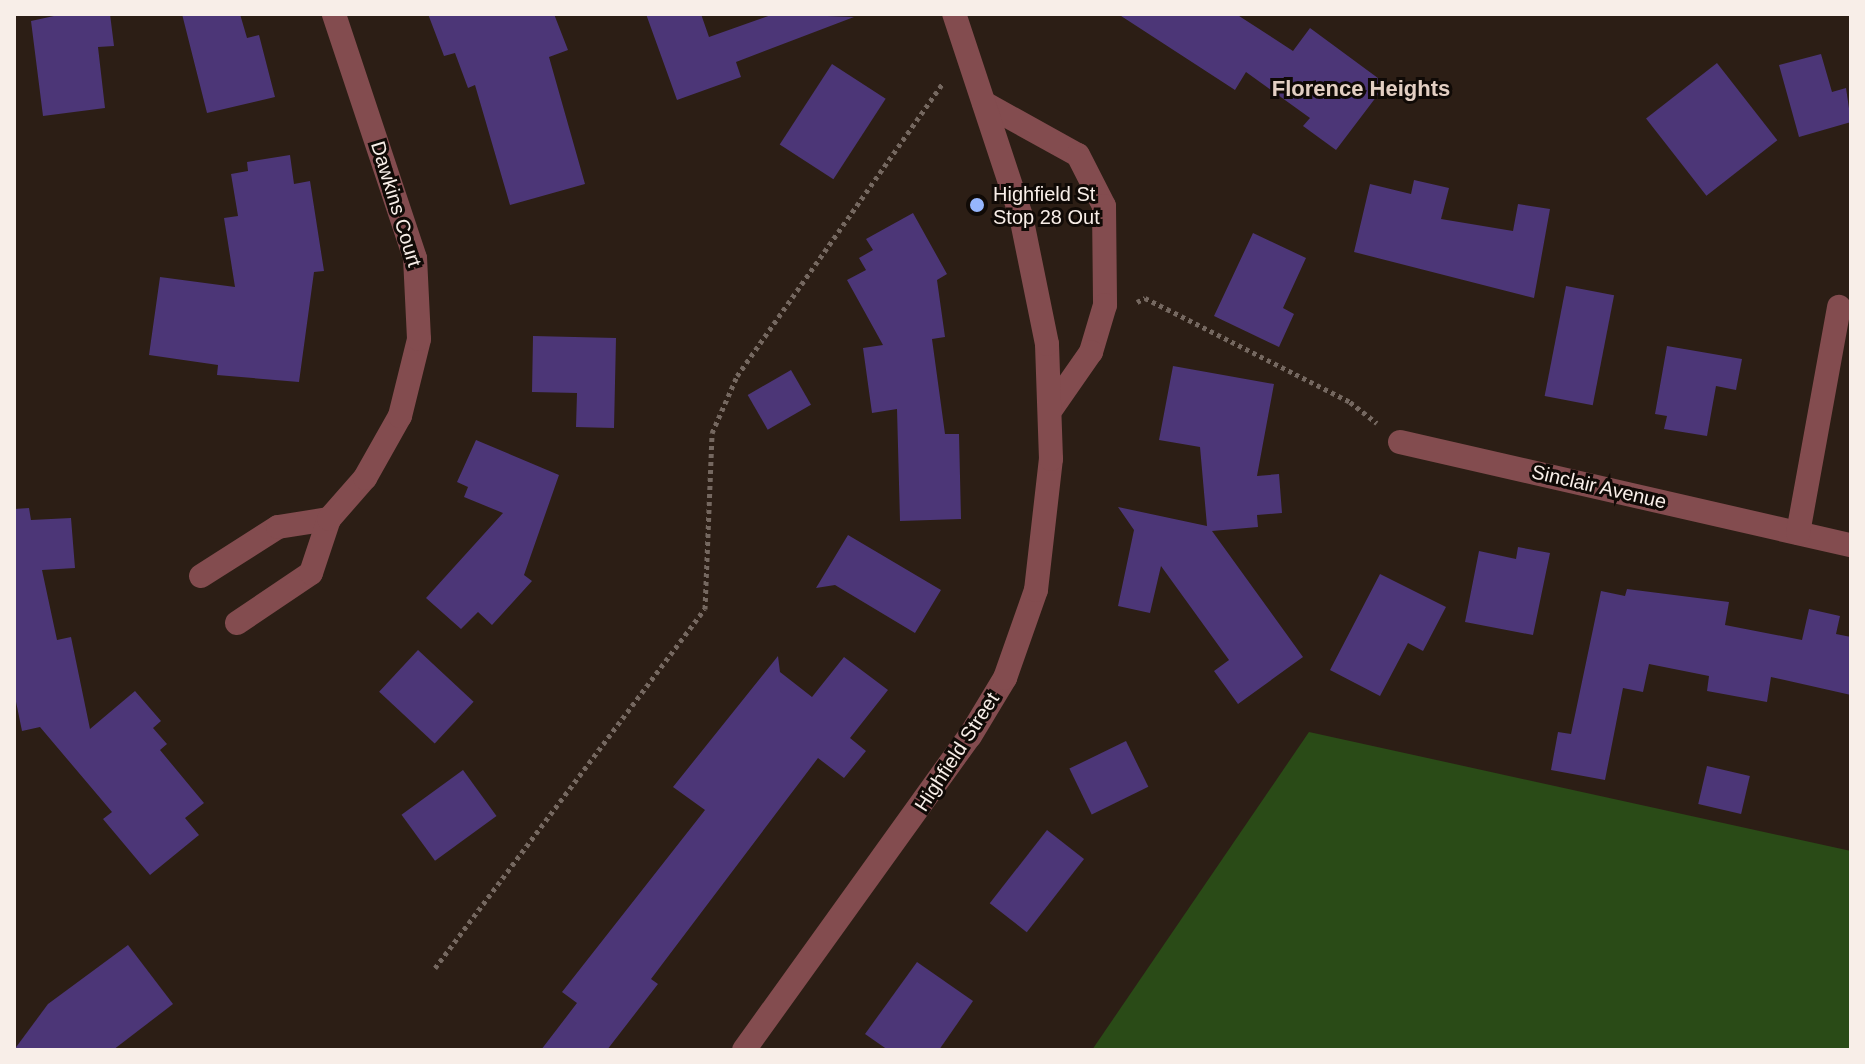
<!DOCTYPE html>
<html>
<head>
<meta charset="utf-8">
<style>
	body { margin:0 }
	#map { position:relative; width:1865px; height:1064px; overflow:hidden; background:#2c1e15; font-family:Arial,sans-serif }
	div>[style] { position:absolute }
	.green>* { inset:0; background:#2a4b17 }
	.building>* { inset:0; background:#4c3677; transform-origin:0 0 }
	.path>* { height:5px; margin-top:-2.5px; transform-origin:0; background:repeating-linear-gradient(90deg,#756860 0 4px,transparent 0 8px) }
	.minor>* { height:24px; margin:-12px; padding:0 12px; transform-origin:12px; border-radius:12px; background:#834c4f }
	.dots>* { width:22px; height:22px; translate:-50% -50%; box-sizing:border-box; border:4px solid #100a06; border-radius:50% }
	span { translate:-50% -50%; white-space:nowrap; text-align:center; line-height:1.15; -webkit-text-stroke:6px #100a06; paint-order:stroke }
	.poi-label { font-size:20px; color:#f8eee8 }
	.left { translate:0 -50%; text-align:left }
	.street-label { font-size:20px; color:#f8eee8 }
	.neighbourhood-label { font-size:22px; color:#e3cfc3; font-weight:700 }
	.frame { position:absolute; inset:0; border:16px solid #f8eee8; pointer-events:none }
</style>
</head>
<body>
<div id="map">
	<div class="green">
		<i style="clip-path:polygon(1309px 732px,1851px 851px,1851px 1050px,1092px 1050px)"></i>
	</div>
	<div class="building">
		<i style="clip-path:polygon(63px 14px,110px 14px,114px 46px,98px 47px,105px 108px,43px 116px,31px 21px)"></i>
		<i style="clip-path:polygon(182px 14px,240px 14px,247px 38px,259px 35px,275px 97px,207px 113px)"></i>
		<i style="clip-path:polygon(428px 14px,554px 14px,568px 50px,549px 57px,585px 184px,510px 205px,475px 85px,468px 88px,455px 53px,444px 56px)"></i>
		<i style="clip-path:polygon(646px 14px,701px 14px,709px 37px,774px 14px,854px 17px,736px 62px,741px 77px,677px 100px)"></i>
		<i style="clip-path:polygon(1118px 14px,1236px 14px,1293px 51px,1310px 28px,1386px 84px,1336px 150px,1303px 126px,1310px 118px,1246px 72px,1235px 90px)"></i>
		<i style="clip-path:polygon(1821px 54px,1832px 92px,1846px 88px,1851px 122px,1799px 137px,1779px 65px)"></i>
		<i style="left:1717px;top:63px;width:98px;height:90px;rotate:52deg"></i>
		<i style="left:832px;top:64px;width:64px;height:96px;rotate:33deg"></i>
		<i style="clip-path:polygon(290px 155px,294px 184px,310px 181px,324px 271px,314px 272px,299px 382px,217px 375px,218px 365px,149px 355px,160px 277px,235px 287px,224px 218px,238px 216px,231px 174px,248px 171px,247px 162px)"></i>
		<i style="clip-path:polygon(1414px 180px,1449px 188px,1441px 219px,1513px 231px,1518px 204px,1550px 209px,1534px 298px,1354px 252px,1370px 184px,1411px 194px)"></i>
		<i style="clip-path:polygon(913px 213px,947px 274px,937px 280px,945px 337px,932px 339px,945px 434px,959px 434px,961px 519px,900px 521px,897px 409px,872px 413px,863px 348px,883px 345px,847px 280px,866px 270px,859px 258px,873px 250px,866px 239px)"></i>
		<i style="clip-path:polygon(1253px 233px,1306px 258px,1283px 308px,1294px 314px,1279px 347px,1214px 316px)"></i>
		<i style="left:1566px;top:286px;width:49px;height:112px;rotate:11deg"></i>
		<i style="clip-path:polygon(533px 336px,616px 338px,614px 428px,576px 427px,577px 393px,532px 392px)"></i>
		<i style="clip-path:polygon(1667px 346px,1742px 359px,1736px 390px,1716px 386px,1707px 436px,1664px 429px,1667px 416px,1655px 414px)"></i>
		<i style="clip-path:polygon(1173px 366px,1274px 384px,1257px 476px,1279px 474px,1282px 513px,1257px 515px,1258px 527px,1212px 531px,1303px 657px,1238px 704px,1214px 671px,1229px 660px,1161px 566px,1150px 613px,1118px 606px,1134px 530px,1118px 507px,1207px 526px,1200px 447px,1159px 440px)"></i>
		<i style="left:791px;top:370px;width:40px;height:50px;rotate:60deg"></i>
		<i style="clip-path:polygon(476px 440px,559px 475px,524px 575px,532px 581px,492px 625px,478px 612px,461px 629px,426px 598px,503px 513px,464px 497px,468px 487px,457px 482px)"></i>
		<i style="clip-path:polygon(29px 508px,31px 520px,71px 518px,75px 568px,42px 570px,57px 640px,71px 637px,90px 729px,135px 691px,161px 721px,153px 728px,167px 744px,160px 750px,204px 803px,185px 818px,199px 835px,150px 875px,103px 819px,112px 812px,40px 727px,22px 731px,14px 692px,14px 509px)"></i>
		<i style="clip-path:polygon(848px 535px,941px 590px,915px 633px,835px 585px,816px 588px)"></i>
		<i style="clip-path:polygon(1518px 547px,1550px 553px,1533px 635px,1465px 622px,1479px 551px,1516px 559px)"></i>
		<i style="clip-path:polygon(1380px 574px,1446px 607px,1423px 651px,1408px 643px,1380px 696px,1330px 670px)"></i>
		<i style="clip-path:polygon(1627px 589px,1729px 602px,1725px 625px,1802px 640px,1809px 609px,1840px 616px,1836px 634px,1851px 637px,1851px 695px,1771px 677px,1767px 702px,1707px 691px,1709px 676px,1649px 664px,1643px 692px,1623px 688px,1605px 780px,1551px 770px,1558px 732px,1571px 734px,1601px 591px,1625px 596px)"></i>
		<i style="left:418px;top:650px;width:76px;height:57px;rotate:43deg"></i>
		<i style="clip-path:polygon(778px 656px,780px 672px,812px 697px,844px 657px,888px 690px,850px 738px,866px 751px,844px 778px,818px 758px,651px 979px,658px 984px,607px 1050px,541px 1050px,577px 1003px,562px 992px,705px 810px,673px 787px)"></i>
		<i style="left:1126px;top:741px;width:51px;height:63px;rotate:64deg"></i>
		<i style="left:1707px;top:766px;width:44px;height:39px;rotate:13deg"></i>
		<i style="left:463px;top:770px;width:57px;height:76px;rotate:54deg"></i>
		<i style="left:1047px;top:830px;width:47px;height:93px;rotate:38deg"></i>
		<i style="clip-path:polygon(128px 945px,173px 1004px,113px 1050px,14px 1050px,48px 1004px)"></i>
		<i style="clip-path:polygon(917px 962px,973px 1001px,939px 1050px,888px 1050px,865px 1034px)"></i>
	</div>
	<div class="path">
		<i style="left:1137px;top:302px;width:9px;rotate:-27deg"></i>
		<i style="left:1145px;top:298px;width:25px;rotate:27deg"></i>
		<i style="left:1167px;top:309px;width:205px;rotate:26.9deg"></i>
		<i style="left:1350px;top:402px;width:34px;rotate:38deg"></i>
		<i style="left:435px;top:968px;width:449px;rotate:-53.1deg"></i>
		<i style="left:705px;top:609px;width:176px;rotate:-87.7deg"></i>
		<i style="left:712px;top:433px;width:62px;rotate:-66.3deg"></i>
		<i style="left:737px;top:376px;width:357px;rotate:-54.9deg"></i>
	</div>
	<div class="minor">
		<i style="left:984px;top:103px;width:107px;rotate:29deg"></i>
		<i style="left:1078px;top:155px;width:57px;rotate:63deg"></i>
		<i style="left:1104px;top:206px;width:99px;rotate:89.4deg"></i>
		<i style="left:1105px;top:305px;width:49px;rotate:106.6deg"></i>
		<i style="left:1091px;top:352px;width:68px;rotate:124.9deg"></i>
		<i style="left:1400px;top:442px;width:463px;rotate:12.9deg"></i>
		<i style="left:1798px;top:533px;width:230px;rotate:-79.7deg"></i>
		<i style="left:201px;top:576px;width:91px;rotate:-32.5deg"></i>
		<i style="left:278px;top:527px;width:52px;rotate:-8.9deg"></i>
		<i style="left:237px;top:623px;width:89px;rotate:-34deg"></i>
		<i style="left:311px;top:573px;width:57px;rotate:-71.6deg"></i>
		<i style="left:329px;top:519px;width:55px;rotate:-48.7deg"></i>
		<i style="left:365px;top:478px;width:71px;rotate:-60.6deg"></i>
		<i style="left:400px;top:416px;width:79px;rotate:-76.1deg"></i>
		<i style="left:419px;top:339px;width:81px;rotate:-92.8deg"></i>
		<i style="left:415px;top:258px;width:257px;rotate:-108.4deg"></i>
		<i style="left:744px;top:1050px;width:387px;rotate:-54.3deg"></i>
		<i style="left:970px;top:736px;width:68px;rotate:-58.9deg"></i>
		<i style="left:1005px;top:678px;width:93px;rotate:-70.6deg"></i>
		<i style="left:1036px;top:590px;width:132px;rotate:-83.5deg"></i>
		<i style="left:1051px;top:459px;width:115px;rotate:-92deg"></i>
		<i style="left:1047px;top:344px;width:131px;rotate:-101.5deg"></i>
		<i style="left:1021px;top:216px;width:213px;rotate:-108.3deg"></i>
	</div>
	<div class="dots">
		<i style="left:977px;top:205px;background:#96b6fd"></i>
	</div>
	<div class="poi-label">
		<span class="left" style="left:993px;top:206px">Highfield St<br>Stop 28 Out</span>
	</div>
	<div class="street-label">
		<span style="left:396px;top:204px;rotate:73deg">Dawkins Court</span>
		<span style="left:1599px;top:487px;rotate:13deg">Sinclair Avenue</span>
		<span style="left:957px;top:752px;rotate:-57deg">Highfield Street</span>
	</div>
	<div class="neighbourhood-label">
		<span style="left:1361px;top:89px">Florence Heights</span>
	</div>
	<div class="frame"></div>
</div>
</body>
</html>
